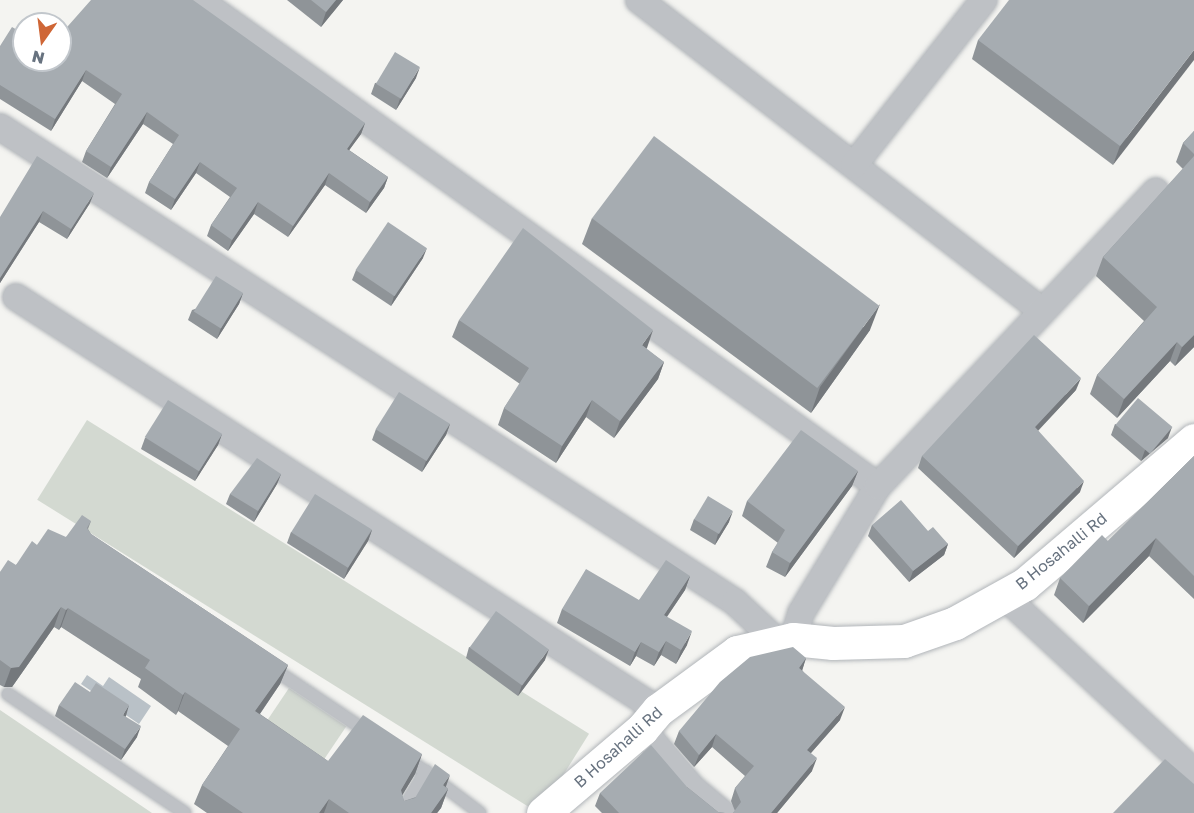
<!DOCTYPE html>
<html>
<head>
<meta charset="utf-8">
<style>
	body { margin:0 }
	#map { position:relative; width:1194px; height:813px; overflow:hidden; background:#f4f4f1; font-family:"Golos Text",sans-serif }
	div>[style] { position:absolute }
	.green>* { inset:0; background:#d3d9d1; transform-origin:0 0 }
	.water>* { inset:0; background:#b9c1c7 }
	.roads { filter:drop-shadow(0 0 2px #b1b5b9) drop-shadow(0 0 2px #b1b5b9) }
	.lane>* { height:12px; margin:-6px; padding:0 6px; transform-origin:6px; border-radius:6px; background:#bec1c5 }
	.street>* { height:26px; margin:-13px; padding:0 13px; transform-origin:13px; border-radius:13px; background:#bec1c5 }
	.secondary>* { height:33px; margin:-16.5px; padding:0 16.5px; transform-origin:16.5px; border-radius:16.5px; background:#fff }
	.wall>* { inset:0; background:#8f9498 }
	.shaded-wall>* { inset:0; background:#74787c }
	.building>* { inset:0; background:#a6acb1; transform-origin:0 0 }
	span { translate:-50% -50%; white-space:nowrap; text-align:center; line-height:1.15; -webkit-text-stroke:6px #fff; paint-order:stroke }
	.street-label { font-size:16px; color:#67727f }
	.north { position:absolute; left:12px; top:12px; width:60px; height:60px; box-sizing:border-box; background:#fff; border:2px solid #c2c7cc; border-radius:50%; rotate:194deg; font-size:16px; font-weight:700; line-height:24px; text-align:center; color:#67727f }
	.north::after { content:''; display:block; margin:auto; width:21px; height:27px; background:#cf6636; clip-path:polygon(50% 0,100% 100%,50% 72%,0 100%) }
</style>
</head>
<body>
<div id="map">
	<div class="green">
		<i style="left:87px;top:420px;width:592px;height:94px;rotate:32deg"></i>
		<i style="left:289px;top:688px;width:69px;height:46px;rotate:34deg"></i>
		<i style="clip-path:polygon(0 710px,152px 813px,0 813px)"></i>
	</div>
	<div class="water">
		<i style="clip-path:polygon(87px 675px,103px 686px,109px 677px,151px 706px,139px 724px,81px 684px)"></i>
	</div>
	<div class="roads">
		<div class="lane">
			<i style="left:272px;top:668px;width:117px;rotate:33.8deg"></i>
			<i style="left:8px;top:694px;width:213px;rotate:33.9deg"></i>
			<i style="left:404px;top:756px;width:95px;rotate:36.9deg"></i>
			<i style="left:401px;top:813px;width:49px;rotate:-59.2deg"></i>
		</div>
		<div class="street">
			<i style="left:199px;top:0;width:835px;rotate:35.59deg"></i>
			<i style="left:639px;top:0;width:508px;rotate:37.64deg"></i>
			<i style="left:0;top:127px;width:875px;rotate:32.87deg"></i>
			<i style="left:735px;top:602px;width:59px;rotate:42.9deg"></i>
			<i style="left:854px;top:165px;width:210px;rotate:-51.8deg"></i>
			<i style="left:16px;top:297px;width:763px;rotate:32.75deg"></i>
			<i style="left:1004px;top:596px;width:259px;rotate:42.8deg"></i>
			<i style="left:793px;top:639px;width:27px;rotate:-73deg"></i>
			<i style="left:801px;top:613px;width:149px;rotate:-58.8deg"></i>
			<i style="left:878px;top:486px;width:405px;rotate:-46.7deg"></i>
			<i style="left:642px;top:729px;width:77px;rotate:49.7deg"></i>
			<i style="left:692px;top:788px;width:39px;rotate:40deg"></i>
		</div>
		<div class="secondary">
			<i style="left:543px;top:813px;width:130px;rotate:-40.3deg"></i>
			<i style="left:642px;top:729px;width:25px;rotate:-50deg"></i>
			<i style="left:658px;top:710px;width:98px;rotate:-36.3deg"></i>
			<i style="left:737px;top:652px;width:57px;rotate:-13.1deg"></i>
			<i style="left:793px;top:639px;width:40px;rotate:5.7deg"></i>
			<i style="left:833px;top:643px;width:71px;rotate:-1.6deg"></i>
			<i style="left:904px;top:641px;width:54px;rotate:-19.4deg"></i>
			<i style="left:955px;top:623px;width:80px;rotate:-29.1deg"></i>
			<i style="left:1025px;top:584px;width:222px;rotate:-40.4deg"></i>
		</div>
	</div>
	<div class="wall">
		<i style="clip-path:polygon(287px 0,343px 0,321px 27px)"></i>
		<i style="clip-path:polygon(1194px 0,1113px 165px,972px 59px,978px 40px)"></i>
		<i style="clip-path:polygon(0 46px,60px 60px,365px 123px,361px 134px,349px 150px,388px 177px,384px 188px,366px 213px,325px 185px,288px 237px,254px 214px,228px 251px,207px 236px,211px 225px,230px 197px,196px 173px,171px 210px,145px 193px,149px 182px,173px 144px,143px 124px,107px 178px,82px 162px,86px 151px,115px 104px,82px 81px,51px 131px,0 99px)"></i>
		<i style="clip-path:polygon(416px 78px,396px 110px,371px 94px,375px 83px)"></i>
		<i style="clip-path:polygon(1194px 131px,1194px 347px,1175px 366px,1170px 361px,1117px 418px,1090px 394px,1097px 375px,1144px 321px,1096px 276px,1103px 257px,1183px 169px,1176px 162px,1183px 143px)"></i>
		<i style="clip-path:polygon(90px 203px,67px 239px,39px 222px,0 283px,0 217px)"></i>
		<i style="clip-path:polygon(592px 218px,870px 330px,811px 413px,582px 244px)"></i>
		<i style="clip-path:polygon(423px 258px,391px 306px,352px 280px,356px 270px)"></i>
		<i style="clip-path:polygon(243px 293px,239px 304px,217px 339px,188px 320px,192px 310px)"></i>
		<i style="clip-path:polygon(459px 320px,646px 349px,664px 362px,658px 379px,614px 438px,586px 417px,556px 463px,498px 425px,504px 408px,520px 384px,452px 337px)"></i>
		<i style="clip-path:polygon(1076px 390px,1038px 431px,1080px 492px,1014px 558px,918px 468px,922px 456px)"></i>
		<i style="clip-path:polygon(450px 424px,446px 435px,422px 472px,372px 440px,376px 429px)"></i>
		<i style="clip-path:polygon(1115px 424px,1168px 438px,1141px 461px,1111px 435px)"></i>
		<i style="clip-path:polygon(222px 434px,218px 445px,195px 481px,141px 449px,145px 438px)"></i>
		<i style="clip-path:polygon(1194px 456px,1194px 599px,1149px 556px,1083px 623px,1054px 595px,1060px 578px,1108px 541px)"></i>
		<i style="clip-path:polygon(858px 471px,852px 486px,785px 577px,766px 567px,772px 552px,778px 543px,742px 516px,747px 501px)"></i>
		<i style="clip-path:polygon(281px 474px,277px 484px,254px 522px,226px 504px,230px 494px)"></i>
		<i style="clip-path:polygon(694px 519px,729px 522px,715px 545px,690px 530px)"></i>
		<i style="clip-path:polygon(91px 521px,88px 529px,91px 534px,288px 665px,280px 684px,260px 714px,328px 761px,422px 754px,415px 774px,402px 795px,404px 801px,446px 787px,448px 789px,441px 808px,437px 813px,207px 813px,194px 804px,202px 785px,228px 746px,178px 711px,176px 715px,138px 687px,141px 679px,61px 627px,59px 630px,54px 627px,12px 687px,4px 687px,0 685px,0 572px,16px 565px,37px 545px,66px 537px)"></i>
		<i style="clip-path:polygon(872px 525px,928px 531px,948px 544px,944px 555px,909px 582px,868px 536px)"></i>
		<i style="clip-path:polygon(372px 530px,368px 541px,344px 579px,287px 543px,291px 532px)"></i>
		<i style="clip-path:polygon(690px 576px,685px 590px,667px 617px,687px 645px,676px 664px,661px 655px,654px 666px,636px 656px,630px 666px,557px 623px,562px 609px,639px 600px)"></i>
		<i style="clip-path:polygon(469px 647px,545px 660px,518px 696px,466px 658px)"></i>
		<i style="clip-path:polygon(806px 658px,802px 670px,840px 720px,811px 753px,812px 771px,777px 813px,733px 813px,735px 811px,731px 801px,735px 788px,745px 776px,712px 747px,694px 767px,674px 744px,679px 731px)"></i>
		<i style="clip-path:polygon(59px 705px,125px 716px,137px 737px,121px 760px,55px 716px)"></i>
		<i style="clip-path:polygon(687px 787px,718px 812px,725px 813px,602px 813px,595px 806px,600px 793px)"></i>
	</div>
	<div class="shaded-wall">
		<i style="clip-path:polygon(336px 0,343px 0,321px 27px,326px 12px)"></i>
		<i style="clip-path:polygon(1194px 50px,1194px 60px,1113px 165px,1120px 146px)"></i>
		<i style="clip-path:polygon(420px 67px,416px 78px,396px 110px,400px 99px)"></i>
		<i style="clip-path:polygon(86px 70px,82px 81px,51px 131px,55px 119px)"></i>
		<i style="clip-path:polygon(147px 112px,143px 124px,107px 178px,111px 167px)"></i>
		<i style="clip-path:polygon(365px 123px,361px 134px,342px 160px,347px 149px)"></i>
		<i style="clip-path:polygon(200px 162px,196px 173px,171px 210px,175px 199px)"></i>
		<i style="clip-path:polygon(329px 173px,325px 185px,288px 237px,293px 226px)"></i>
		<i style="clip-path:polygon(388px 177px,384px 188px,366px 213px,370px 202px)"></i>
		<i style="clip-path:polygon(94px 193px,90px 203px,67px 239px,71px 229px)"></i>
		<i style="clip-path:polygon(258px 202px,254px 214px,228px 251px,232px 240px)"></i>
		<i style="clip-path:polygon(43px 211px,39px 222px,0 283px,0 278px)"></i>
		<i style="clip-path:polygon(427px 248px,423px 258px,391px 306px,394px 296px)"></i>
		<i style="clip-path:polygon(243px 293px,239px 304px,217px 339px,221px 328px)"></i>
		<i style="clip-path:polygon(880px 304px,870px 330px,811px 413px,820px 387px)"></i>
		<i style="clip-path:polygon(653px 330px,647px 348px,635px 363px,642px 345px)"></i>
		<i style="clip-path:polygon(1194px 335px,1194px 347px,1175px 366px,1182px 347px)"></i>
		<i style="clip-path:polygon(1177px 342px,1170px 361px,1117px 418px,1124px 399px)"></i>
		<i style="clip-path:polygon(664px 362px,658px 379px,614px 438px,620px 421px)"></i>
		<i style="clip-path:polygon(1081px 378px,1076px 390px,1030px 439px,1035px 427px)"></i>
		<i style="clip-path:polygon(592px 400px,586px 417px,556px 463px,562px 446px)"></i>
		<i style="clip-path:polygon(450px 424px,446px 435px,422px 472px,426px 461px)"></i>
		<i style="clip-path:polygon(1172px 427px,1168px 438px,1141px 461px,1145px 450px)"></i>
		<i style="clip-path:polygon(222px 434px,218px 445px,195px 481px,199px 471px)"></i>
		<i style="clip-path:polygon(858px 471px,852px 486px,785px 577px,790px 563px)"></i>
		<i style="clip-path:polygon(281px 474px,277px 484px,254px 522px,258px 511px)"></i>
		<i style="clip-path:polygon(1084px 481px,1080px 492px,1014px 558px,1018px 546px)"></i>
		<i style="clip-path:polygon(733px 511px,729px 522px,715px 545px,718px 534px)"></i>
		<i style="clip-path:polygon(372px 530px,368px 541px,344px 579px,348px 568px)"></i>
		<i style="clip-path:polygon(1156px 538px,1149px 556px,1083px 623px,1089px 606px)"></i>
		<i style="clip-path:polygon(948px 544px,944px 555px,909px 582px,913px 571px)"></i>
		<i style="clip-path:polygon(690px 576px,685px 590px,659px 628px,664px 615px)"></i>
		<i style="clip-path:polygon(61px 607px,54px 627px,12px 687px,4px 687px,11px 668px)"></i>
		<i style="clip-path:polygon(68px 608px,61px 627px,59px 630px,66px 610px)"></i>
		<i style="clip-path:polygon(692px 631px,687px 645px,676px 664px,681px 650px)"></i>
		<i style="clip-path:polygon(666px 641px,661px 655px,654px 666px,659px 652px)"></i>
		<i style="clip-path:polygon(641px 642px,636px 656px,630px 666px,635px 652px)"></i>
		<i style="clip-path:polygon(549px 649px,545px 660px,518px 696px,522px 685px)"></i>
		<i style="clip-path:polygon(806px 658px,802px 671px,799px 668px)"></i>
		<i style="clip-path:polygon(288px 665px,280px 684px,248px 731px,255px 711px)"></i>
		<i style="clip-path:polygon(185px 692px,178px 711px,176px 715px,183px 695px)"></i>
		<i style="clip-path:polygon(129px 705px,126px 716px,119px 725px,123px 715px)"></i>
		<i style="clip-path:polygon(845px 707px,840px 720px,802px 763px,807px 750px)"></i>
		<i style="clip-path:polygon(141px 726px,137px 737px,121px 760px,125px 749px)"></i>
		<i style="clip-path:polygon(716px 734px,712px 747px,694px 767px,699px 755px)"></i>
		<i style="clip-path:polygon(422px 754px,415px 774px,394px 809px,401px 790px)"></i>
		<i style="clip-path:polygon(817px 758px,812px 771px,777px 813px,771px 813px)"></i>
		<i style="clip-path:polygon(450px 775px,443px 795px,443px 785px)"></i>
		<i style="clip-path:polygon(448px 789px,441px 808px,437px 813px,431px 813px)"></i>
		<i style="clip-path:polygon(329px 799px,324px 813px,319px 813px)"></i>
	</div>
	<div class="building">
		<i style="clip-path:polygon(91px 0,193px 0,365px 123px,347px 149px,388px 177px,370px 202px,329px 173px,293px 226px,258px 202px,232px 240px,211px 225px,237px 188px,200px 162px,175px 199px,149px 182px,179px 135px,147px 112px,111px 167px,86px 151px,122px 94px,86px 70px,55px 119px,0 85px,0 46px,12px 27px,24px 34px,24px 60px,60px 60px,60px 35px)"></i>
		<i style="clip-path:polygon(311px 0,336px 0,326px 12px)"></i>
		<i style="clip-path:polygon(1009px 0,1194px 0,1194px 50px,1120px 146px,978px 40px)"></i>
		<i style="left:395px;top:52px;width:29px;height:37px;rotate:31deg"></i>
		<i style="clip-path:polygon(1194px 131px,1194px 154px,1183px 143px)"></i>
		<i style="left:654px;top:136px;width:282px;height:103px;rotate:37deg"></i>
		<i style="clip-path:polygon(37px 156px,94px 193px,71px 229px,43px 211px,0 278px,0 217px)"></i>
		<i style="clip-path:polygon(1194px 156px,1194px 335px,1182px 347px,1177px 342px,1124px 399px,1097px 375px,1157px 307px,1103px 257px)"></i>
		<i style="left:388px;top:222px;width:47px;height:58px;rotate:34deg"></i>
		<i style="clip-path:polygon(523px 228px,653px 330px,642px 345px,664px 362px,620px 421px,592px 400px,562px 446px,504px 408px,529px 368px,459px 320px)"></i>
		<i style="left:216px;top:276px;width:32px;height:42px;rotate:32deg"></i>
		<i style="clip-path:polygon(1034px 335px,1081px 378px,1035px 427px,1084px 481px,1018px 546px,922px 456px)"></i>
		<i style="left:399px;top:392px;width:60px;height:44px;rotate:32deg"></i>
		<i style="left:1138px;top:398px;width:45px;height:35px;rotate:40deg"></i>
		<i style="left:168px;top:400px;width:64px;height:44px;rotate:32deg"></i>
		<i style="clip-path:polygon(801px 430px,858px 471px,790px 563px,772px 552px,785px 530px,747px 501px)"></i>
		<i style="clip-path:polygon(1194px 456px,1194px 576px,1156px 538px,1089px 606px,1060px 578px,1102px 535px,1108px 541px)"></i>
		<i style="clip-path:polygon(257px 458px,281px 474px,258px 511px,230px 494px)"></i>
		<i style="left:315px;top:494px;width:67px;height:45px;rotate:32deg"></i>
		<i style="left:708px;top:496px;width:29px;height:27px;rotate:31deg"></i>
		<i style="clip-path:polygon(901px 500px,928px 531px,933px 527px,948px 544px,913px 571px,872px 525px)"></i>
		<i style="clip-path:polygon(82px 515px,91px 521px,87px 528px,91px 534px,288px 665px,255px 711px,328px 761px,363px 715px,422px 754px,401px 790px,404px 801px,415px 798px,435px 764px,450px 775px,443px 785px,448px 789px,431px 813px,349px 813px,329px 799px,319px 813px,243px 813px,202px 785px,240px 729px,185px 692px,183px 695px,145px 668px,150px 660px,68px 608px,66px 610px,61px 607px,19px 667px,11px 668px,0 660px,0 572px,8px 560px,16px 565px,32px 541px,37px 545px,48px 529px,66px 537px)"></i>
		<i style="clip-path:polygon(666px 560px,690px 576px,664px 615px,692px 631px,681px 650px,666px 641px,659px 652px,641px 642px,635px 652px,562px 609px,586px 569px,639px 600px)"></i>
		<i style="left:496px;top:611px;width:65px;height:45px;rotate:36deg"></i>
		<i style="clip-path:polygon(793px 647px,806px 658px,799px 668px,845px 707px,807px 750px,817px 758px,771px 813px,733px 813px,741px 802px,735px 788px,754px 766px,716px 734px,699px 755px,679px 731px,720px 682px,750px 657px)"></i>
		<i style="clip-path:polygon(75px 682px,90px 692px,96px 683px,129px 705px,123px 715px,141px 726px,125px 749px,59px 705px)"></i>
		<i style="clip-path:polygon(651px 745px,687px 787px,718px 812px,725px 813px,619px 813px,600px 793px)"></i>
		<i style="clip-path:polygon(1165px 759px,1194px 784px,1194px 813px,1113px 813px)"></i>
	</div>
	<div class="street-label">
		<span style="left:1061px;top:551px;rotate:-39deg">B Hosahalli Rd</span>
		<span style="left:618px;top:747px;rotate:-42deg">B Hosahalli Rd</span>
	</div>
	<div class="north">N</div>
</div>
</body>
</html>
